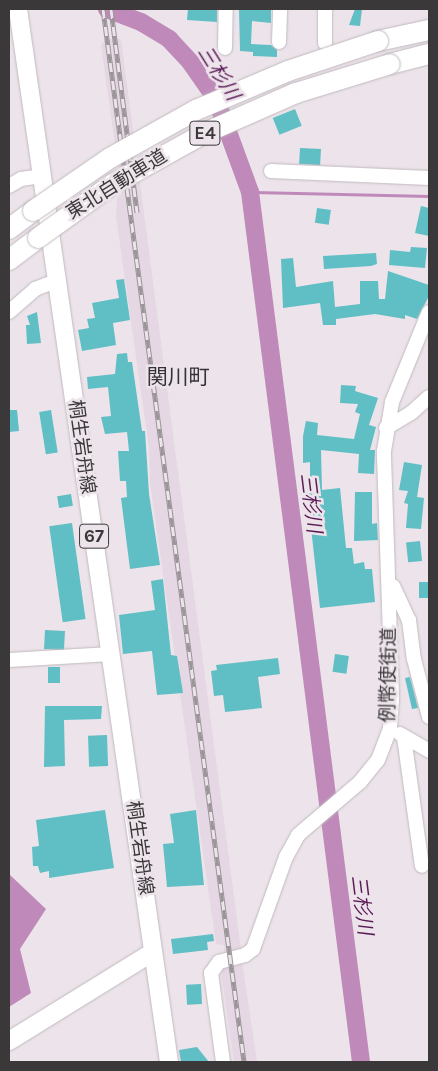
<!DOCTYPE html>
<html>
<head>
<meta charset="utf-8">
<style>
	body { margin:0 }
	#map { position:relative; width:438px; height:1071px; overflow:hidden; background:#ece4ea; font-family:Karla,"Noto Sans JP",sans-serif }
	div>[style] { position:absolute }
	.built>* { inset:0; background:#e5d7e3 }
	.water>* { inset:0; background:#bf8ab9 }
	.stream>* { height:3px; margin:-1.5px; padding:0 1.5px; transform-origin:1.5px; border-radius:1.5px; background:#bf8ab9 }
	.river>* { height:18px; margin:-9px; padding:0 9px; transform-origin:9px; border-radius:9px; background:#bf8ab9 }
	.building>* { inset:0; background:#60bec5; transform-origin:0 0 }
	.roads { filter:drop-shadow(0 0 1px #c0b9bf) drop-shadow(0 0 1px #c0b9bf) }
	.minor>* { height:14px; margin:-7px; padding:0 7px; transform-origin:7px; border-radius:7px; background:#fff }
	.major>* { height:18px; margin:-9px; padding:0 9px; transform-origin:9px; border-radius:9px; background:#fff }
	.highway>* { height:20px; margin:-10px; padding:0 10px; transform-origin:10px; border-radius:10px; background:#fff }
	.rail>* { height:5px; margin-top:-2.5px; transform-origin:0; background:repeating-linear-gradient(90deg,#ece4ea 0 9px,#9b9599 0 18px); box-sizing:border-box; border-block:1px solid #9b9599 }
	.bridges { filter:drop-shadow(0 0 1px #c0b9bf) drop-shadow(0 0 1px #c0b9bf) }
	.highway-bridge>* { height:20px; margin:-10px; padding:0 10px; transform-origin:10px; border-radius:10px; background:#fff }
	span { translate:-50% -50%; white-space:nowrap; text-align:center; line-height:1.15; -webkit-text-stroke:5px #ece4ea; paint-order:stroke }
	.shield-label span { padding:1px 4px; background:#ece4ea; border:1px solid; border-radius:4px; -webkit-text-stroke-width:0 }
	.shield-label { font-size:18px; color:#3b383a; font-weight:700 }
	.street-label { font-size:19px; color:#3b383a }
	.water-label { font-size:20px; color:#5a1b56; font-style:italic }
	.quarter-label { font-size:21px; color:#373237 }
	.frame { position:absolute; inset:0; border:10px solid #3b383a; pointer-events:none }
</style>
</head>
<body>
<div id="map">
	<div class="built">
		<i style="clip-path:polygon(105px 39px,121px 39px,241px 950px,225px 955px,224px 945px,216px 944px,150px 483px,149px 448px,116px 216px,117px 198px,122px 194px,101px 46px)"></i>
		<i style="clip-path:polygon(242px 961px,257px 1062px,234px 1062px,221px 972px,223px 968px)"></i>
	</div>
	<div class="water">
		<i style="clip-path:polygon(9px 874px,46px 909px,20px 949px,31px 993px,9px 1007px)"></i>
	</div>
	<div class="stream">
		<i style="left:250px;top:192px;width:179px;rotate:1.3deg"></i>
	</div>
	<div class="river">
		<i style="left:107px;top:9px;width:36px;rotate:21deg"></i>
		<i style="left:141px;top:22px;width:33px;rotate:31deg"></i>
		<i style="left:169px;top:39px;width:33px;rotate:47deg"></i>
		<i style="left:191px;top:63px;width:44px;rotate:55.2deg"></i>
		<i style="left:216px;top:99px;width:99px;rotate:69.9deg"></i>
		<i style="left:250px;top:192px;width:877px;rotate:82.73deg"></i>
	</div>
	<div class="building">
		<i style="clip-path:polygon(188px 9px,217px 9px,217px 22px,187px 20px)"></i>
		<i style="clip-path:polygon(239px 9px,271px 10px,271px 23px,252px 21px,251px 44px,271px 45px,277px 50px,277px 57px,253px 56px,253px 52px,240px 51px)"></i>
		<i style="clip-path:polygon(355px 9px,362px 9px,360px 26px,349px 25px)"></i>
		<i style="left:295px;top:109px;width:18px;height:24px;rotate:68deg"></i>
		<i style="left:300px;top:148px;width:21px;height:16px;rotate:3deg"></i>
		<i style="clip-path:polygon(421px 206px,429px 208px,429px 236px,415px 233px)"></i>
		<i style="left:317px;top:208px;width:14px;height:15px;rotate:8deg"></i>
		<i style="clip-path:polygon(411px 247px,427px 248px,425px 268px,389px 265px,390px 250px,410px 252px)"></i>
		<i style="clip-path:polygon(376px 253px,377px 264px,371px 266px,324px 269px,323px 256px)"></i>
		<i style="clip-path:polygon(293px 258px,296px 287px,333px 281px,335px 307px,360px 304px,360px 281px,378px 281px,379px 299px,385px 299px,388px 271px,429px 285px,429px 296px,417px 319px,405px 315px,405px 319px,375px 314px,336px 319px,336px 325px,323px 325px,320px 303px,283px 308px,281px 259px)"></i>
		<i style="clip-path:polygon(124px 279px,130px 320px,113px 323px,116px 345px,82px 351px,78px 330px,89px 328px,87px 319px,95px 318px,92px 303px,119px 298px,116px 280px)"></i>
		<i style="clip-path:polygon(37px 312px,41px 343px,27px 344px,26px 325px,30px 325px,27px 316px)"></i>
		<i style="clip-path:polygon(127px 353px,128px 362px,132px 362px,142px 431px,145px 431px,149px 494px,160px 565px,130px 569px,121px 498px,127px 497px,126px 481px,120px 481px,118px 451px,129px 451px,127px 432px,105px 434px,101px 417px,111px 416px,108px 387px,88px 389px,87px 377px,115px 374px,117px 354px)"></i>
		<i style="clip-path:polygon(341px 385px,356px 386px,355px 391px,378px 398px,369px 425px,376px 427px,370px 450px,375px 450px,374px 474px,358px 473px,359px 454px,321px 450px,322px 490px,340px 488px,346px 548px,352px 548px,354px 564px,364px 562px,365px 569px,372px 569px,375px 602px,320px 608px,307px 492px,310px 491px,310px 462px,303px 463px,303px 436px,306px 421px,318px 423px,317px 435px,354px 439px,360px 414px,355px 412px,358px 404px,340px 403px)"></i>
		<i style="clip-path:polygon(9px 410px,17px 410px,19px 431px,9px 432px)"></i>
		<i style="left:51px;top:410px;width:43px;height:12px;rotate:81deg"></i>
		<i style="clip-path:polygon(404px 462px,422px 465px,417px 497px,424px 498px,421px 529px,406px 528px,408px 504px,404px 503px,408px 491px,399px 490px)"></i>
		<i style="clip-path:polygon(355px 492px,372px 492px,372px 524px,377px 523px,378px 540px,354px 541px)"></i>
		<i style="left:71px;top:494px;width:12px;height:14px;rotate:81deg"></i>
		<i style="left:72px;top:523px;width:97px;height:23px;rotate:82deg"></i>
		<i style="left:420px;top:541px;width:20px;height:14px;rotate:84deg"></i>
		<i style="clip-path:polygon(163px 579px,171px 655px,177px 656px,183px 693px,157px 695px,152px 651px,123px 654px,119px 615px,155px 610px,151px 581px)"></i>
		<i style="left:419px;top:582px;width:10px;height:16px"></i>
		<i style="left:45px;top:630px;width:20px;height:19px;rotate:3deg"></i>
		<i style="left:335px;top:654px;width:14px;height:18px;rotate:8deg"></i>
		<i style="clip-path:polygon(278px 658px,280px 674px,258px 677px,262px 708px,225px 712px,223px 695px,214px 696px,211px 671px,217px 670px,216px 665px)"></i>
		<i style="left:48px;top:667px;width:12px;height:16px"></i>
		<i style="clip-path:polygon(410px 677px,418px 708px,412px 709px,405px 678px)"></i>
		<i style="clip-path:polygon(45px 706px,102px 706px,101px 719px,64px 720px,65px 766px,44px 767px)"></i>
		<i style="left:107px;top:735px;width:31px;height:19px;rotate:88deg"></i>
		<i style="clip-path:polygon(105px 810px,114px 868px,49px 878px,49px 871px,40px 873px,38px 866px,33px 866px,32px 847px,39px 846px,36px 820px)"></i>
		<i style="clip-path:polygon(196px 810px,204px 885px,167px 887px,163px 844px,174px 843px,170px 814px)"></i>
		<i style="clip-path:polygon(213px 934px,214px 941px,207px 942px,208px 950px,173px 954px,171px 939px)"></i>
		<i style="left:201px;top:984px;width:20px;height:15px;rotate:87deg"></i>
		<i style="clip-path:polygon(197px 1047px,209px 1062px,181px 1062px,179px 1050px)"></i>
	</div>
	<div class="roads">
		<div class="minor">
			<i style="left:279px;top:42px;width:33px;rotate:-88deg"></i>
			<i style="left:325px;top:43px;width:34px;rotate:-90deg"></i>
			<i style="left:225px;top:48px;width:39px;rotate:-89deg"></i>
			<i style="left:271px;top:171px;width:158px;rotate:2.5deg"></i>
			<i style="left:9px;top:186px;width:14px;rotate:-30deg"></i>
			<i style="left:21px;top:179px;width:22px;rotate:-8deg"></i>
			<i style="left:9px;top:312px;width:35px;rotate:-41deg"></i>
			<i style="left:35px;top:289px;width:25px;rotate:-21deg"></i>
			<i style="left:386px;top:428px;width:29px;rotate:-31deg"></i>
			<i style="left:411px;top:413px;width:24px;rotate:-42deg"></i>
			<i style="left:393px;top:586px;width:38px;rotate:65deg"></i>
			<i style="left:409px;top:620px;width:39px;rotate:83deg"></i>
			<i style="left:414px;top:659px;width:60px;rotate:75.5deg"></i>
			<i style="left:9px;top:660px;width:102px;rotate:-3.4deg"></i>
			<i style="left:400px;top:734px;width:34px;rotate:30deg"></i>
			<i style="left:404px;top:737px;width:130px;rotate:82.1deg"></i>
			<i style="left:223px;top:1062px;width:90px;rotate:-97.7deg"></i>
			<i style="left:211px;top:973px;width:14px;rotate:-54deg"></i>
			<i style="left:219px;top:962px;width:27px;rotate:-15deg"></i>
			<i style="left:245px;top:955px;width:10px;rotate:-37deg"></i>
			<i style="left:253px;top:949px;width:98px;rotate:-70.3deg"></i>
			<i style="left:286px;top:857px;width:25px;rotate:-61deg"></i>
			<i style="left:298px;top:835px;width:82px;rotate:-40.5deg"></i>
			<i style="left:360px;top:782px;width:28px;rotate:-51deg"></i>
			<i style="left:378px;top:760px;width:34px;rotate:-69deg"></i>
			<i style="left:390px;top:728px;width:31px;rotate:-86deg"></i>
			<i style="left:392px;top:697px;width:246px;rotate:-91.9deg"></i>
			<i style="left:384px;top:451px;width:50px;rotate:-80.7deg"></i>
			<i style="left:392px;top:402px;width:97px;rotate:-67.7deg"></i>
		</div>
		<div class="major">
			<i style="left:18px;top:9px;width:1064px;rotate:81.84deg"></i>
			<i style="left:9px;top:1041px;width:169px;rotate:-31.7deg"></i>
		</div>
		<div class="highway">
			<i style="left:378px;top:41px;width:52px;rotate:-12.2deg"></i>
			<i style="left:390px;top:64px;width:40px;rotate:-14.4deg"></i>
			<i style="left:9px;top:229px;width:30px;rotate:-37deg"></i>
			<i style="left:9px;top:260px;width:36px;rotate:-37deg"></i>
		</div>
	</div>
	<div class="rail">
		<i style="left:103px;top:9px;width:1062px;rotate:82.37deg"></i>
		<i style="left:111px;top:9px;width:205px;rotate:82.7deg"></i>
	</div>
	<div class="bridges">
		<div class="highway-bridge">
			<i style="left:33px;top:211px;width:93px;rotate:-34.5deg"></i>
			<i style="left:110px;top:158px;width:98px;rotate:-29.2deg"></i>
			<i style="left:196px;top:110px;width:100px;rotate:-23deg"></i>
			<i style="left:288px;top:71px;width:95px;rotate:-18.4deg"></i>
			<i style="left:38px;top:238px;width:92px;rotate:-35.8deg"></i>
			<i style="left:113px;top:184px;width:107px;rotate:-29deg"></i>
			<i style="left:207px;top:132px;width:97px;rotate:-23.7deg"></i>
			<i style="left:296px;top:93px;width:98px;rotate:-17.1deg"></i>
		</div>
	</div>
	<div class="shield-label">
		<span style="left:205px;top:133px">E4</span>
		<span style="left:94px;top:536px">67</span>
	</div>
	<div class="street-label">
		<span style="left:117px;top:185px;rotate:-32deg">東北自動車道</span>
		<span style="left:81px;top:447px;rotate:82deg">桐生岩舟線</span>
		<span style="left:389px;top:675px;rotate:-89deg">例幣使街道</span>
		<span style="left:139px;top:848px;rotate:82deg">桐生岩舟線</span>
	</div>
	<div class="water-label">
		<span style="left:219px;top:73px;rotate:58deg">三杉川</span>
		<span style="left:311px;top:503px;rotate:83deg">三杉川</span>
		<span style="left:362px;top:905px;rotate:83deg">三杉川</span>
	</div>
	<div class="quarter-label">
		<span style="left:178px;top:377px">関川町</span>
	</div>
	<div class="frame"></div>
</div>
</body>
</html>
